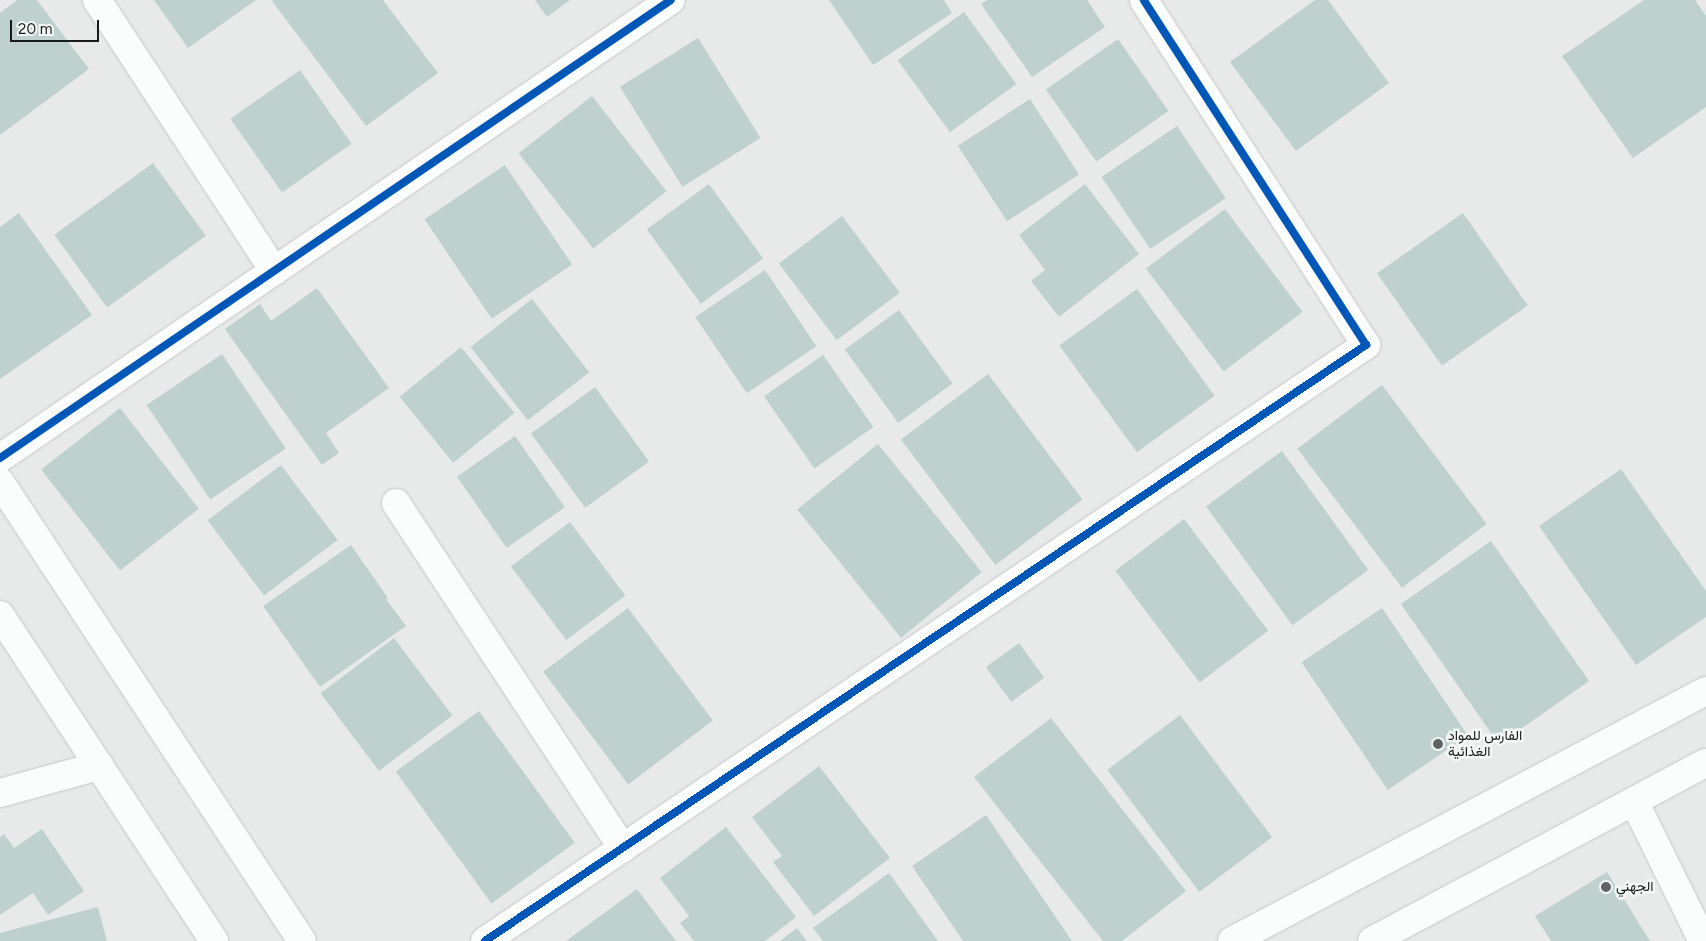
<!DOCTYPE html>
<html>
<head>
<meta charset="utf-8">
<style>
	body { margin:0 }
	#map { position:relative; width:1706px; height:941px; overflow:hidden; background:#e7eae9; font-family:Figtree,Vazirmatn,sans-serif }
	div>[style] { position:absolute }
	.building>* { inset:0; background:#bfd1ce; transform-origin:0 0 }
	.roads { filter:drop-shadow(0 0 1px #c6c8c8) drop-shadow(0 0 1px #c6c8c8) }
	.minor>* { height:28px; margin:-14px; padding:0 14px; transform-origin:14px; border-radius:14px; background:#fbfcfc }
	.cycleway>* { height:8px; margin:-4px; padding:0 4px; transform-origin:4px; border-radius:4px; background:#0057b8 }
	.dots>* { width:14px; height:14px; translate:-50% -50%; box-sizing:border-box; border:2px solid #f3f8f7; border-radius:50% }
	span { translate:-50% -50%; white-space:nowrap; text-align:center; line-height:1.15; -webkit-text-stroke:5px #f3f8f7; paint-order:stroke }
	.poi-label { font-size:14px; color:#191a1a }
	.left { translate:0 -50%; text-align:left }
	.scale { position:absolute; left:10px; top:20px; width:89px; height:22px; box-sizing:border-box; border:2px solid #191a1a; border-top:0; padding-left:6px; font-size:15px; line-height:18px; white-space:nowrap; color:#191a1a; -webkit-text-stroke:4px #f3f8f7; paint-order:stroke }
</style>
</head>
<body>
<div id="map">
	<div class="building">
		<i style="clip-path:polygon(17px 0,37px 0,89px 69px,0 135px,0 13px)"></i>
		<i style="clip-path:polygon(154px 0,256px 0,188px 48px)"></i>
		<i style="clip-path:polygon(274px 0,383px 0,438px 73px,366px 126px,272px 1px)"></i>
		<i style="clip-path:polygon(535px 0,570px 0,547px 17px)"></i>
		<i style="clip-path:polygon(829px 0,944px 0,952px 13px,873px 65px)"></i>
		<i style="clip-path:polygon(987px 0,1087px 0,1105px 27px,1032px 77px,981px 4px)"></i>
		<i style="clip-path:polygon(1315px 0,1328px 0,1389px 83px,1296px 151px,1230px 62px)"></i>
		<i style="clip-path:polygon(1644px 0,1695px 0,1706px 16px,1706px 107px,1633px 158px,1562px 56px)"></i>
		<i style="left:964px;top:12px;width:89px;height:82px;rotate:54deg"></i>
		<i style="left:698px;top:38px;width:118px;height:92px;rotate:58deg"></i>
		<i style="left:1118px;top:39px;width:88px;height:88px;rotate:55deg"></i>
		<i style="left:300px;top:70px;width:90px;height:85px;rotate:55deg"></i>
		<i style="left:592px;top:96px;width:121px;height:93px;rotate:52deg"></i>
		<i style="left:1030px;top:99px;width:90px;height:86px;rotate:57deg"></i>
		<i style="left:1177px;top:126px;width:87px;height:91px;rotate:56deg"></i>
		<i style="left:153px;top:163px;width:90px;height:122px;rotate:54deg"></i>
		<i style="left:505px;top:165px;width:120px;height:97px;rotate:56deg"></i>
		<i style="left:709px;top:184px;width:92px;height:77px;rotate:54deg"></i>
		<i style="clip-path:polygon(1085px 184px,1139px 254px,1059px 317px,1031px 281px,1045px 270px,1019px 235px)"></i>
		<i style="left:1225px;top:209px;width:129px;height:99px;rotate:53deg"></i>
		<i style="clip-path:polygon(19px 213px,92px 315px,0 379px,0 227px)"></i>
		<i style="left:1463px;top:213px;width:113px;height:105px;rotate:55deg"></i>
		<i style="left:842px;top:216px;width:96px;height:79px;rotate:53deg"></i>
		<i style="left:765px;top:270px;width:92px;height:84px;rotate:56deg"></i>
		<i style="clip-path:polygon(317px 288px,389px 388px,326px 433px,339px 453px,322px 465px,225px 329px,260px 304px,271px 321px)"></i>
		<i style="left:1137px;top:289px;width:132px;height:96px;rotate:54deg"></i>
		<i style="left:532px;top:299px;width:93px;height:78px;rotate:52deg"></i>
		<i style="left:899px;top:310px;width:91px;height:67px;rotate:54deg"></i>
		<i style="left:461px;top:347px;width:85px;height:79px;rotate:51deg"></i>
		<i style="left:222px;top:354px;width:114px;height:91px;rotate:56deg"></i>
		<i style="left:823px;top:355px;width:88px;height:72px;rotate:55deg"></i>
		<i style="left:988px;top:374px;width:157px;height:109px;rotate:53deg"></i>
		<i style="left:1382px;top:385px;width:174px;height:106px;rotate:53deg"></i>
		<i style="left:595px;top:387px;width:92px;height:79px;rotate:54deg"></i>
		<i style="left:120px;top:408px;width:128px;height:100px;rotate:52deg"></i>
		<i style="left:515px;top:436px;width:87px;height:71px;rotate:55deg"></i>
		<i style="left:878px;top:444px;width:165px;height:104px;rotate:51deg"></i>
		<i style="left:1282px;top:451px;width:147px;height:94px;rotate:54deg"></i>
		<i style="left:281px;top:465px;width:94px;height:92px;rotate:53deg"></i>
		<i style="clip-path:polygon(1621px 469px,1706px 591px,1706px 617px,1636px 665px,1539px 526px)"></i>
		<i style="left:1184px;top:519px;width:140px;height:86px;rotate:53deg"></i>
		<i style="left:570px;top:522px;width:92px;height:74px;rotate:53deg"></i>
		<i style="left:1491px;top:541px;width:171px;height:110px;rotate:55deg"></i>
		<i style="clip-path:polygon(351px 545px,388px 598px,386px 599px,406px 626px,320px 687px,263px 606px)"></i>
		<i style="left:628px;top:608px;width:141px;height:106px;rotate:53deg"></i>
		<i style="left:1382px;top:608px;width:154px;height:97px;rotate:56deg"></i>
		<i style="left:394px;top:638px;width:97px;height:92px;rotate:53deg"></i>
		<i style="left:1019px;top:643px;width:43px;height:41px;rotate:54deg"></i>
		<i style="left:479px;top:711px;width:163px;height:103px;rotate:54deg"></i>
		<i style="left:1180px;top:715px;width:153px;height:91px;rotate:53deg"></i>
		<i style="clip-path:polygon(1051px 718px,1186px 891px,1122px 941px,1103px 941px,974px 777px)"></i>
		<i style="clip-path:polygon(819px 766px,890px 858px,814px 916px,773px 862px,782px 856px,752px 817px)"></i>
		<i style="clip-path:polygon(986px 815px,1072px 941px,963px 941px,912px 866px)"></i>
		<i style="clip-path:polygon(726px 827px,796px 917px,765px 941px,694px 941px,680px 923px,689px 916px,660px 878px)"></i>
		<i style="clip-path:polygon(42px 829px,84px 891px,48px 915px,33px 893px,0 915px,0 837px,4px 834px,14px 848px)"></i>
		<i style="clip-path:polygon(1607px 872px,1650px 941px,1551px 941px,1535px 916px)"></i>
		<i style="clip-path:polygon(889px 873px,938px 941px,823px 941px,813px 928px)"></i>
		<i style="clip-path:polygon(637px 889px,676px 941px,566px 941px)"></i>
		<i style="clip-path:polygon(98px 907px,107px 941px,0 941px,0 933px)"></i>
		<i style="clip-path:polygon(797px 928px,807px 941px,780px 941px)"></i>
	</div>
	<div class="roads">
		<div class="minor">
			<i style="left:97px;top:0;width:324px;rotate:56.8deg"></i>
			<i style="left:0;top:458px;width:812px;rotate:-34.32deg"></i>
			<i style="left:0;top:482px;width:549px;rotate:56.66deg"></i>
			<i style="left:396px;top:503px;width:413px;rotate:56.7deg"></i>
			<i style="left:0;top:615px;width:390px;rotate:56.7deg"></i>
			<i style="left:0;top:793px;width:103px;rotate:-15.3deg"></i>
			<i style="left:1634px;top:801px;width:156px;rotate:63.8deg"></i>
			<i style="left:485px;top:941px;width:1064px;rotate:-34.08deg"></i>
			<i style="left:1366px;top:345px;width:410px;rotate:-122.8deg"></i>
			<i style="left:1232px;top:941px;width:536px;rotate:-27.81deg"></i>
			<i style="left:1372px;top:941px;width:378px;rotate:-28.1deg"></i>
		</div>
	</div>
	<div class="cycleway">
		<i style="left:0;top:458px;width:812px;rotate:-34.32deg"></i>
		<i style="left:485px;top:941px;width:1064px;rotate:-34.08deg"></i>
		<i style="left:1366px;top:345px;width:410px;rotate:-122.8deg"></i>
	</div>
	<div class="dots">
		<i style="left:1438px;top:744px;background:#616362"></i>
		<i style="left:1606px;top:887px;background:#616362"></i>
	</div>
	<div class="poi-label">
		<span class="left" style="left:1448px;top:744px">الفارس للمواد<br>الغذائية</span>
		<span class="left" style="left:1616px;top:887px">الجهني</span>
	</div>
	<div class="scale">20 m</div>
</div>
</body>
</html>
